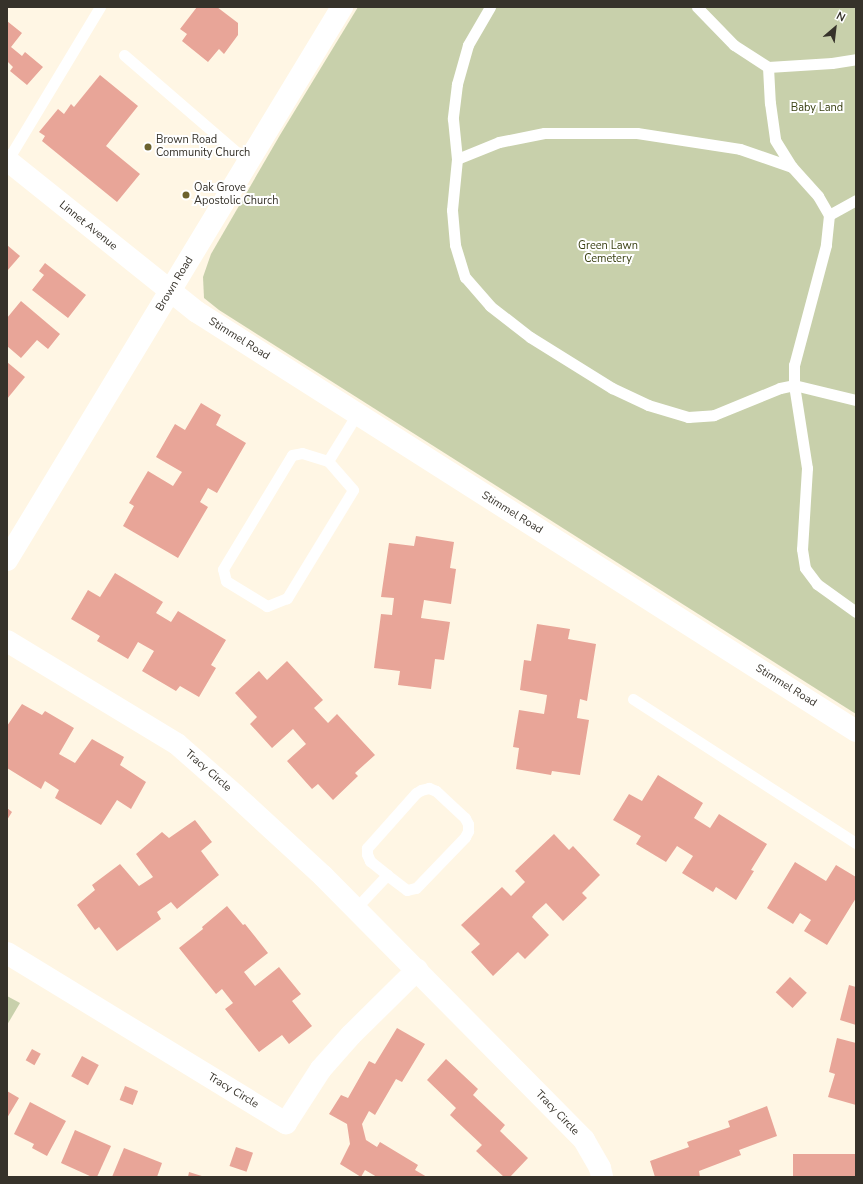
<!DOCTYPE html>
<html>
<head>
<meta charset="utf-8">
<style>
	body { margin:0 }
	#map { position:relative; width:863px; height:1184px; overflow:hidden; background:#fff6e4; font-family:"Nunito Sans",sans-serif }
	div>[style] { position:absolute }
	.green>* { inset:0; background:#c8d0ab }
	.building>* { inset:0; background:#e8a598; transform-origin:0 0 }
	.lane>* { height:11px; margin:-5.5px; padding:0 5.5px; transform-origin:5.5px; border-radius:5.5px; background:#fff }
	.street>* { height:22px; margin:-11px; padding:0 11px; transform-origin:11px; border-radius:11px; background:#fff }
	.secondary>* { height:22px; margin:-11px; padding:0 11px; transform-origin:11px; border-radius:11px; background:#fff }
	.dots>* { width:11px; height:11px; translate:-50% -50%; box-sizing:border-box; border:2px solid #fff; border-radius:50% }
	span { translate:-50% -50%; white-space:nowrap; text-align:center; line-height:1.15; -webkit-text-stroke:4px #fff; paint-order:stroke }
	.park-label { font-size:11px; color:#394012 }
	.poi-label { font-size:11px; color:#36322a }
	.left { translate:0 -50%; text-align:left }
	.street-label { font-size:11px; color:#36322a }
	.frame { position:absolute; inset:0; border:8px solid #36322a; pointer-events:none }
	.north { position:absolute; left:815px; top:8px; width:40px; height:40px; -webkit-text-stroke:3px #fff; paint-order:stroke; rotate:28deg; font-size:11px; font-weight:700; line-height:16px; text-align:center; color:#36322a }
	.north::after { content:''; display:block; margin:auto; width:14px; height:18px; background:#36322a; clip-path:polygon(50% 0,100% 100%,50% 72%,0 100%) }
</style>
</head>
<body>
<div id="map">
	<div class="green">
		<i style="clip-path:polygon(358px 7px,856px 7px,856px 714px,219px 310px,204px 298px,203px 277px,211px 254px,280px 135px)"></i>
		<i style="clip-path:polygon(7px 996px,20px 1003px,7px 1025px)"></i>
	</div>
	<div class="building">
		<i style="clip-path:polygon(197px 7px,217px 7px,238px 23px,238px 35px,224px 54px,219px 49px,208px 62px,182px 41px,187px 34px,180px 29px)"></i>
		<i style="clip-path:polygon(7px 21px,22px 33px,11px 47px,22px 56px,25px 52px,43px 67px,27px 85px,10px 71px,13px 67px,7px 61px)"></i>
		<i style="clip-path:polygon(100px 75px,138px 106px,106px 146px,140px 174px,117px 202px,42px 141px,45px 136px,39px 132px,58px 109px,64px 114px,71px 104px,74px 107px)"></i>
		<i style="clip-path:polygon(7px 245px,20px 256px,7px 271px)"></i>
		<i style="clip-path:polygon(45px 263px,86px 295px,68px 318px,32px 290px,44px 275px,39px 271px)"></i>
		<i style="clip-path:polygon(21px 301px,60px 334px,48px 349px,37px 340px,21px 358px,7px 346px,7px 318px)"></i>
		<i style="clip-path:polygon(7px 362px,25px 377px,7px 399px)"></i>
		<i style="clip-path:polygon(201px 403px,221px 415px,216px 425px,246px 443px,217px 493px,208px 488px,200px 502px,208px 507px,178px 558px,123px 526px,134px 506px,129px 503px,148px 471px,173px 486px,182px 472px,156px 457px,175px 424px,185px 430px)"></i>
		<i style="clip-path:polygon(416px 536px,454px 542px,450px 568px,456px 569px,451px 604px,424px 600px,421px 618px,450px 622px,444px 660px,435px 659px,431px 689px,398px 685px,400px 671px,374px 668px,381px 614px,392px 615px,394px 598px,381px 597px,389px 543px,414px 546px)"></i>
		<i style="clip-path:polygon(115px 573px,163px 602px,156px 613px,171px 622px,178px 611px,226px 640px,211px 665px,216px 668px,199px 697px,180px 686px,176px 691px,142px 671px,154px 651px,138px 642px,128px 659px,97px 641px,100px 636px,71px 619px,88px 590px,100px 597px)"></i>
		<i style="clip-path:polygon(537px 624px,570px 629px,568px 639px,596px 644px,587px 701px,580px 699px,577px 718px,589px 720px,580px 775px,552px 771px,551px 775px,516px 769px,519px 748px,513px 747px,519px 710px,544px 714px,546px 702px,547px 695px,520px 690px,524px 660px,531px 661px)"></i>
		<i style="clip-path:polygon(287px 661px,323px 700px,314px 708px,328px 723px,337px 714px,375px 755px,355px 773px,358px 776px,333px 800px,318px 784px,312px 789px,287px 761px,306px 744px,293px 729px,272px 748px,250px 724px,257px 717px,235px 693px,259px 671px,267px 680px)"></i>
		<i style="clip-path:polygon(22px 704px,42px 715px,45px 711px,74px 728px,59px 754px,75px 763px,92px 739px,124px 757px,120px 765px,146px 782px,131px 809px,117px 800px,101px 825px,55px 798px,59px 790px,45px 781px,41px 789px,7px 768px,7px 726px)"></i>
		<i style="clip-path:polygon(658px 775px,703px 803px,694px 818px,710px 828px,719px 814px,767px 844px,751px 870px,754px 871px,736px 900px,716px 887px,713px 892px,682px 873px,693px 856px,677px 846px,666px 862px,636px 844px,641px 836px,613px 820px,629px 794px,642px 801px)"></i>
		<i style="clip-path:polygon(7px 808px,12px 812px,7px 820px)"></i>
		<i style="clip-path:polygon(195px 820px,212px 842px,201px 851px,219px 875px,177px 909px,171px 902px,157px 912px,161px 919px,117px 951px,99px 927px,95px 930px,77px 905px,95px 890px,92px 885px,120px 864px,139px 886px,153px 877px,136px 854px,162px 832px,169px 838px)"></i>
		<i style="clip-path:polygon(554px 834px,569px 850px,573px 846px,600px 875px,582px 893px,587px 898px,563px 921px,546px 903px,534px 914px,532px 917px,549px 935px,525px 959px,518px 952px,493px 976px,471px 952px,480px 944px,461px 925px,502px 887px,511px 896px,525px 882px,515px 871px)"></i>
		<i style="clip-path:polygon(795px 862px,826px 881px,836px 865px,856px 877px,856px 898px,827px 945px,804px 931px,811px 920px,800px 913px,793px 924px,767px 908px)"></i>
		<i style="clip-path:polygon(227px 906px,243px 925px,245px 924px,268px 953px,244px 972px,255px 986px,279px 967px,301px 994px,292px 1001px,312px 1026px,289px 1044px,282px 1035px,259px 1052px,225px 1009px,233px 1003px,222px 989px,216px 994px,179px 948px,203px 929px,202px 927px)"></i>
		<i style="left:790px;top:977px;width:23px;height:21px;rotate:43deg"></i>
		<i style="clip-path:polygon(849px 985px,856px 987px,856px 1025px,840px 1020px)"></i>
		<i style="clip-path:polygon(397px 1028px,425px 1044px,402px 1082px,396px 1079px,375px 1115px,369px 1111px,362px 1124px,366px 1140px,377px 1147px,380px 1142px,418px 1165px,415px 1170px,427px 1177px,377px 1177px,365px 1170px,361px 1177px,340px 1164px,350px 1144px,347px 1124px,329px 1114px,341px 1095px,348px 1098px,369px 1061px,375px 1064px)"></i>
		<i style="clip-path:polygon(837px 1038px,856px 1043px,856px 1105px,828px 1097px,835px 1074px,829px 1072px)"></i>
		<i style="left:32px;top:1049px;width:10px;height:13px;rotate:29deg"></i>
		<i style="left:82px;top:1056px;width:19px;height:23px;rotate:28deg"></i>
		<i style="clip-path:polygon(446px 1059px,478px 1089px,473px 1095px,505px 1125px,500px 1131px,528px 1158px,510px 1177px,504px 1177px,476px 1151px,482px 1145px,450px 1115px,456px 1108px,427px 1080px)"></i>
		<i style="left:125px;top:1086px;width:14px;height:15px;rotate:21deg"></i>
		<i style="clip-path:polygon(7px 1091px,19px 1098px,7px 1118px)"></i>
		<i style="clip-path:polygon(30px 1102px,66px 1121px,47px 1156px,32px 1148px,34px 1144px,14px 1134px)"></i>
		<i style="clip-path:polygon(767px 1106px,777px 1136px,739px 1150px,741px 1155px,699px 1171px,700px 1177px,655px 1177px,650px 1161px,689px 1147px,687px 1142px,730px 1127px,728px 1121px)"></i>
		<i style="clip-path:polygon(75px 1130px,111px 1146px,97px 1177px,92px 1177px,61px 1163px)"></i>
		<i style="left:236px;top:1147px;width:18px;height:20px;rotate:19deg"></i>
		<i style="clip-path:polygon(124px 1148px,162px 1163px,157px 1177px,112px 1177px)"></i>
		<i style="left:856px;top:1154px;width:23px;height:63px;rotate:90deg"></i>
		<i style="clip-path:polygon(189px 1172px,205px 1177px,188px 1177px)"></i>
	</div>
	<div class="lane">
		<i style="left:490px;top:7px;width:44px;rotate:120.1deg"></i>
		<i style="left:468px;top:45px;width:41px;rotate:105.8deg"></i>
		<i style="left:457px;top:84px;width:35px;rotate:97deg"></i>
		<i style="left:453px;top:119px;width:40px;rotate:84.3deg"></i>
		<i style="left:457px;top:159px;width:51px;rotate:95.6deg"></i>
		<i style="left:452px;top:210px;width:35px;rotate:85deg"></i>
		<i style="left:455px;top:245px;width:34px;rotate:73deg"></i>
		<i style="left:465px;top:277px;width:38px;rotate:49deg"></i>
		<i style="left:490px;top:306px;width:51px;rotate:37.8deg"></i>
		<i style="left:530px;top:337px;width:97px;rotate:31.9deg"></i>
		<i style="left:612px;top:388px;width:40px;rotate:25deg"></i>
		<i style="left:648px;top:405px;width:42px;rotate:16.7deg"></i>
		<i style="left:688px;top:417px;width:26px;rotate:-4deg"></i>
		<i style="left:714px;top:415px;width:71px;rotate:-22.2deg"></i>
		<i style="left:780px;top:388px;width:14px;rotate:-12deg"></i>
		<i style="left:794px;top:385px;width:64px;rotate:13.6deg"></i>
		<i style="left:697px;top:7px;width:53px;rotate:45.8deg"></i>
		<i style="left:734px;top:45px;width:40px;rotate:32.9deg"></i>
		<i style="left:768px;top:67px;width:64px;rotate:-3.6deg"></i>
		<i style="left:832px;top:63px;width:24px;rotate:-9deg"></i>
		<i style="left:124px;top:55px;width:164px;rotate:40.8deg"></i>
		<i style="left:768px;top:67px;width:36px;rotate:87deg"></i>
		<i style="left:770px;top:103px;width:37px;rotate:82deg"></i>
		<i style="left:775px;top:140px;width:32px;rotate:58deg"></i>
		<i style="left:792px;top:167px;width:39px;rotate:48deg"></i>
		<i style="left:818px;top:196px;width:22px;rotate:60deg"></i>
		<i style="left:829px;top:215px;width:30px;rotate:96deg"></i>
		<i style="left:826px;top:245px;width:124px;rotate:104.9deg"></i>
		<i style="left:794px;top:365px;width:20px;rotate:90deg"></i>
		<i style="left:794px;top:385px;width:84px;rotate:81.1deg"></i>
		<i style="left:807px;top:468px;width:81px;rotate:93.5deg"></i>
		<i style="left:802px;top:549px;width:19px;rotate:81deg"></i>
		<i style="left:805px;top:568px;width:20px;rotate:53deg"></i>
		<i style="left:817px;top:584px;width:48px;rotate:35.7deg"></i>
		<i style="left:457px;top:159px;width:45px;rotate:-22deg"></i>
		<i style="left:499px;top:142px;width:46px;rotate:-11.3deg"></i>
		<i style="left:544px;top:133px;width:93px"></i>
		<i style="left:637px;top:133px;width:104px;rotate:8.8deg"></i>
		<i style="left:740px;top:149px;width:55px;rotate:19.1deg"></i>
		<i style="left:7px;top:161px;width:180px;rotate:-58.9deg"></i>
		<i style="left:829px;top:215px;width:31px;rotate:-29deg"></i>
		<i style="left:328px;top:461px;width:38px;rotate:49deg"></i>
		<i style="left:353px;top:490px;width:127px;rotate:121.4deg"></i>
		<i style="left:287px;top:598px;width:22px;rotate:158deg"></i>
		<i style="left:267px;top:606px;width:48px;rotate:-148.6deg"></i>
		<i style="left:226px;top:581px;width:12px;rotate:-104deg"></i>
		<i style="left:223px;top:569px;width:133px;rotate:-58.8deg"></i>
		<i style="left:292px;top:455px;width:10px;rotate:-11deg"></i>
		<i style="left:302px;top:453px;width:27px;rotate:17deg"></i>
		<i style="left:328px;top:461px;width:55px;rotate:-58.3deg"></i>
		<i style="left:633px;top:699px;width:265px;rotate:32.9deg"></i>
		<i style="left:355px;top:909px;width:47px;rotate:-46.7deg"></i>
		<i style="left:387px;top:875px;width:25px;rotate:37deg"></i>
		<i style="left:407px;top:890px;width:9px;rotate:-13deg"></i>
		<i style="left:416px;top:888px;width:71px;rotate:-46.1deg"></i>
		<i style="left:465px;top:837px;width:7px;rotate:-63deg"></i>
		<i style="left:468px;top:831px;width:7px;rotate:-90deg"></i>
		<i style="left:468px;top:824px;width:7px;rotate:-117deg"></i>
		<i style="left:465px;top:818px;width:40px;rotate:-137deg"></i>
		<i style="left:436px;top:791px;width:8px;rotate:-157deg"></i>
		<i style="left:429px;top:788px;width:8px;rotate:166deg"></i>
		<i style="left:421px;top:790px;width:6px;rotate:149deg"></i>
		<i style="left:416px;top:793px;width:74px;rotate:131.7deg"></i>
		<i style="left:367px;top:848px;width:6px;rotate:90deg"></i>
		<i style="left:367px;top:854px;width:8px;rotate:67deg"></i>
		<i style="left:370px;top:861px;width:22px;rotate:39deg"></i>
	</div>
	<div class="street">
		<i style="left:7px;top:160px;width:243px;rotate:38.7deg"></i>
		<i style="left:197px;top:312px;width:781px;rotate:32.45deg"></i>
		<i style="left:7px;top:641px;width:199px;rotate:31.2deg"></i>
		<i style="left:177px;top:744px;width:77px;rotate:41.3deg"></i>
		<i style="left:235px;top:795px;width:120px;rotate:42.6deg"></i>
		<i style="left:323px;top:876px;width:371px;rotate:45.3deg"></i>
		<i style="left:584px;top:1140px;width:32px;rotate:60deg"></i>
		<i style="left:600px;top:1168px;width:9px;rotate:77deg"></i>
		<i style="left:7px;top:953px;width:327px;rotate:31.4deg"></i>
		<i style="left:286px;top:1123px;width:64px;rotate:-57.1deg"></i>
		<i style="left:321px;top:1069px;width:45px;rotate:-48.6deg"></i>
		<i style="left:351px;top:1035px;width:93px;rotate:-44.6deg"></i>
	</div>
	<div class="secondary">
		<i style="left:7px;top:560px;width:647px;rotate:-58.79deg"></i>
	</div>
	<div class="dots">
		<i style="left:148px;top:147px;background:#6c622f"></i>
		<i style="left:186px;top:195px;background:#6c622f"></i>
	</div>
	<div class="park-label">
		<span style="left:817px;top:108px">Baby Land</span>
		<span style="left:608px;top:253px">Green Lawn<br>Cemetery</span>
	</div>
	<div class="poi-label">
		<span class="left" style="left:156px;top:147px">Brown Road<br>Community Church</span>
		<span class="left" style="left:194px;top:195px">Oak Grove<br>Apostolic Church</span>
	</div>
	<div class="street-label">
		<span style="left:88px;top:226px;rotate:39deg">Linnet Avenue</span>
		<span style="left:175px;top:284px;rotate:-59deg">Brown Road</span>
		<span style="left:239px;top:339px;rotate:32deg">Stimmel Road</span>
		<span style="left:512px;top:513px;rotate:32deg">Stimmel Road</span>
		<span style="left:786px;top:686px;rotate:32deg">Stimmel Road</span>
		<span style="left:208px;top:771px;rotate:41deg">Tracy Circle</span>
		<span style="left:233px;top:1091px;rotate:31deg">Tracy Circle</span>
		<span style="left:557px;top:1113px;rotate:46deg">Tracy Circle</span>
	</div>
	<div class="frame"></div>
	<div class="north">N</div>
</div>
</body>
</html>
